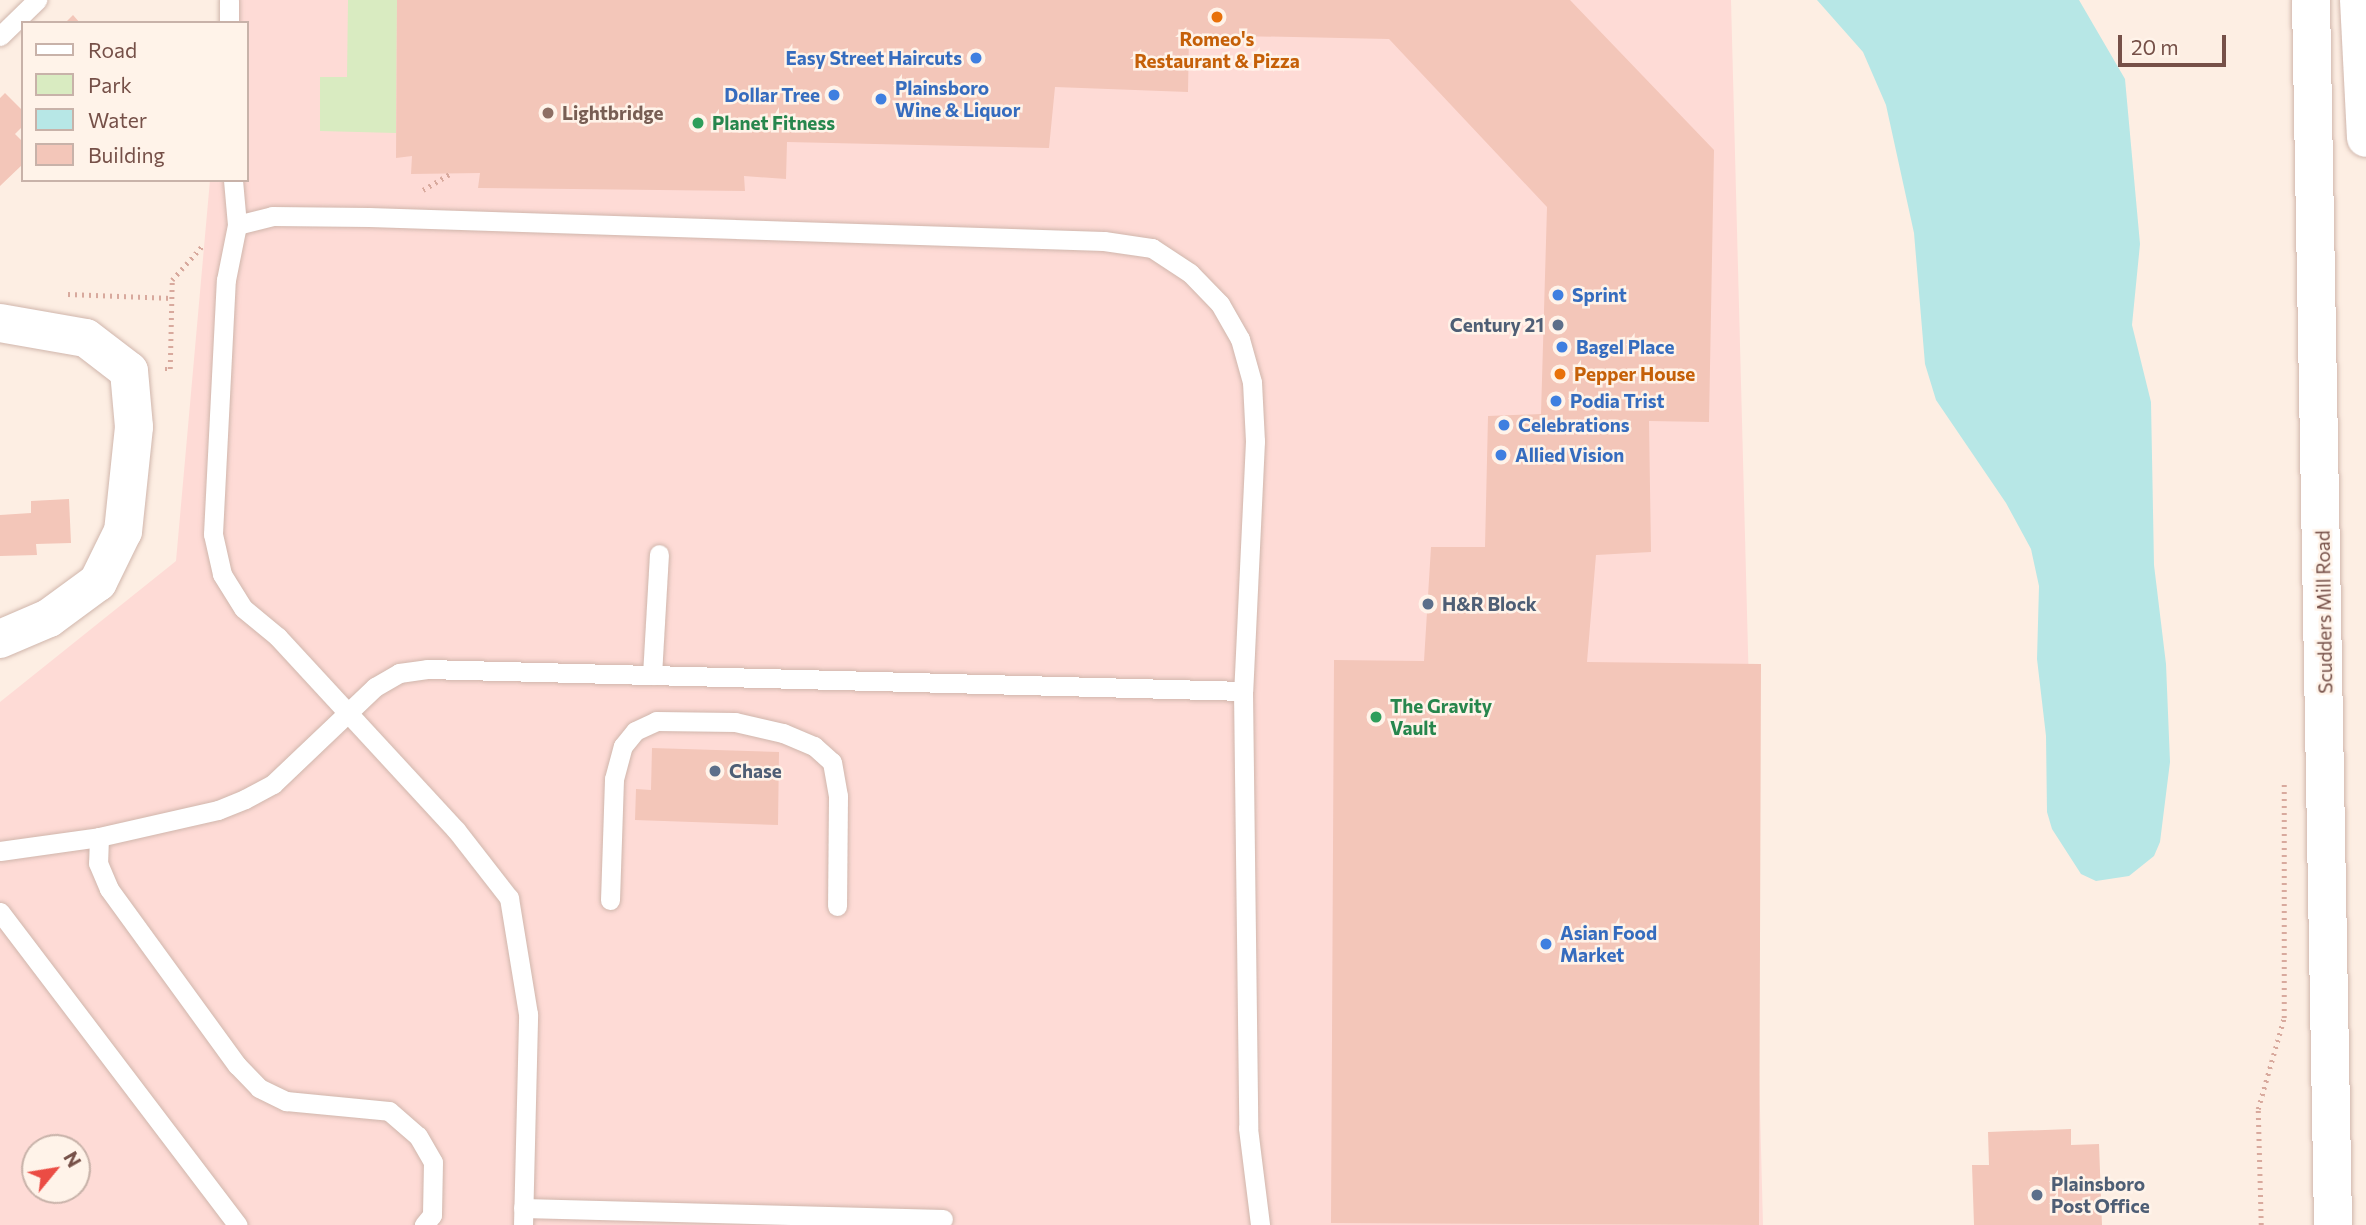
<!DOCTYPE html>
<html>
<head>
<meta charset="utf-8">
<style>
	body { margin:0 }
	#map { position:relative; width:2366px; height:1225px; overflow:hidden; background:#fdeee3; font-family:Commissioner,sans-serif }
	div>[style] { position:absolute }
	.commercial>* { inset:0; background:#fedbd6 }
	.green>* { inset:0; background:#d9ebc1 }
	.water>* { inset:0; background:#b7e7e6 }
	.building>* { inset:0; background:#f3c6b9 }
	.path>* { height:4.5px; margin-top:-2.25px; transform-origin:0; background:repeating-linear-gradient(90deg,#d8a99d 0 2px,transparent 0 7px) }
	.roads { filter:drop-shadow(0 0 2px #d0b6ac) drop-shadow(0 0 2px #d0b6ac) }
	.service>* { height:19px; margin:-9.5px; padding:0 9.5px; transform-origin:9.5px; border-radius:9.5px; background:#fff }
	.minor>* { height:38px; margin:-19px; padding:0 19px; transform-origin:19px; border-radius:19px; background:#fff }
	.secondary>* { height:38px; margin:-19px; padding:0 19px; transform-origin:19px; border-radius:19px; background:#fff }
	.dots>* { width:19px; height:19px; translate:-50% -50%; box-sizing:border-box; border:4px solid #fff3e9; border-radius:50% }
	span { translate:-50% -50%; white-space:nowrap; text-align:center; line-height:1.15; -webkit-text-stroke:5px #fff3e9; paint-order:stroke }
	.food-label { font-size:19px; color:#c56008; font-weight:700 }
	.left { translate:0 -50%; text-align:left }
	.shop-label { font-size:19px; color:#366cbe; font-weight:700 }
	.right { translate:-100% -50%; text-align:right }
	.education-label { font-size:19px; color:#785e54; font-weight:700 }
	.leisure-label { font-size:19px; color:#27864d; font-weight:700 }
	.service-label { font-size:19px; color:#4e5e75; font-weight:700 }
	.street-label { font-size:19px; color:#765048 }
	.legend { position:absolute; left:21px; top:21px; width:228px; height:161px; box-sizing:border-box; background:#fff3e9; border:2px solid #c8b2a9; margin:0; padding:9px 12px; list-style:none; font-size:21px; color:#765048 }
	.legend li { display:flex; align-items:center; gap:14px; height:35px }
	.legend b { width:35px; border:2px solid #c8b2a9 }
	.north { position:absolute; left:21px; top:1134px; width:70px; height:70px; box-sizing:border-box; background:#fff3e9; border:2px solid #c8b2a9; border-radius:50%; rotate:60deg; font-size:19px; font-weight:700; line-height:28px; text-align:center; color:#765048 }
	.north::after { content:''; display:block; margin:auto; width:24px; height:32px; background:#eb4c44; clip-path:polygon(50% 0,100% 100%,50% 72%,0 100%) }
	.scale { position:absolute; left:2118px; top:35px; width:108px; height:32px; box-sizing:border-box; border:4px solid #765048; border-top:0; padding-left:9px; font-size:21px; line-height:24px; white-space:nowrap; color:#765048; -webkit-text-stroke:5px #fff3e9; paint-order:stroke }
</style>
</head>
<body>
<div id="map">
	<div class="commercial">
		<i style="clip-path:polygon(evenodd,226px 0,1731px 0,1763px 1225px,0 1225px,0 702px,176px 561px,210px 180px,247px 180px,247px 23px,224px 23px,226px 0,35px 1148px,77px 1148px,77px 1190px,35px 1190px,35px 1148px)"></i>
	</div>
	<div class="green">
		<i style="clip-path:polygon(348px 0,397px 0,396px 133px,320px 131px,320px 77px,347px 77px)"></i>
	</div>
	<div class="water">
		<i style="clip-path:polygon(1817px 0,2079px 0,2125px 79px,2140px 244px,2132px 325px,2151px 402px,2154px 565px,2166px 664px,2170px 762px,2160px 842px,2154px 856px,2129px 876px,2096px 881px,2081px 874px,2052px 829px,2047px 812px,2046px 736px,2037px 659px,2039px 586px,2031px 549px,2006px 503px,1936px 400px,1925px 364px,1914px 233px,1886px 105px,1863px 52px)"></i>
	</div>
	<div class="building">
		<i style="clip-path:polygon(397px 0,1570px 0,1714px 150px,1709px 422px,1649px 421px,1651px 552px,1596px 555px,1587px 662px,1761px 664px,1759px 1225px,1331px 1223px,1334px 660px,1424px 661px,1431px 547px,1485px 547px,1488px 416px,1541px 414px,1547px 207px,1389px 39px,1189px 35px,1188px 92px,1055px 87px,1049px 148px,787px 142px,786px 179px,744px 176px,745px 191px,478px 188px,480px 173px,411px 174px,412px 156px,396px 158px)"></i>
		<i style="clip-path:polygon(73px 15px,80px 23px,65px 23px)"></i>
		<i style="clip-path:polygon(5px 93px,23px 111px,23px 126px,15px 134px,23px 142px,23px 164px,0 186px,0 98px)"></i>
		<i style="clip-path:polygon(69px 499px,71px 543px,36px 544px,37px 555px,0 556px,0 515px,31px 513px,31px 501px)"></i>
		<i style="clip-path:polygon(652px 748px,779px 752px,778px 825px,635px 820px,636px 789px,651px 790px)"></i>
		<i style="clip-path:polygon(2071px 1129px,2071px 1145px,2099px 1144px,2102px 1225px,1974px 1225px,1972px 1165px,1989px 1165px,1988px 1132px)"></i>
	</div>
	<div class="path">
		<i style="left:423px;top:190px;width:31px;rotate:-31deg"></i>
		<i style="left:68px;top:294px;width:104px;rotate:2.2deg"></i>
		<i style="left:165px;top:369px;width:5px"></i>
		<i style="left:170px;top:369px;width:89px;rotate:-88.7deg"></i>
		<i style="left:172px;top:280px;width:48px;rotate:-48.4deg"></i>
		<i style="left:2261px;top:1225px;width:116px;rotate:-91.5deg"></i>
		<i style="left:2258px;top:1109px;width:95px;rotate:-74.1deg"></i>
		<i style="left:2284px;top:1018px;width:237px;rotate:-90deg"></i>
	</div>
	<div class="roads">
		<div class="service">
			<i style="left:229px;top:23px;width:23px;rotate:-90deg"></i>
			<i style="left:0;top:36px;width:52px;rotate:-44.2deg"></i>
			<i style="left:233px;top:180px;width:45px;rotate:84.9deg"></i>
			<i style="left:652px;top:675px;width:121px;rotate:-86.7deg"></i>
			<i style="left:99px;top:837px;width:26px;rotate:92deg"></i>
			<i style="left:98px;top:863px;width:28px;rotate:67deg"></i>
			<i style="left:109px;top:889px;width:218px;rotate:54deg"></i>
			<i style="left:237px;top:1065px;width:32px;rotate:46deg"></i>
			<i style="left:259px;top:1088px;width:30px;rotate:26deg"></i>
			<i style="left:286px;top:1101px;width:103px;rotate:5.5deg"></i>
			<i style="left:389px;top:1111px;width:38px;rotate:41deg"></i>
			<i style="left:418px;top:1136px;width:30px;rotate:60deg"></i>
			<i style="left:433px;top:1162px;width:53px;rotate:91.1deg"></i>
			<i style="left:432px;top:1215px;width:13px;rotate:129deg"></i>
			<i style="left:0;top:851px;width:100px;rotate:-8deg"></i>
			<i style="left:99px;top:837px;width:122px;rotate:-12.8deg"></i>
			<i style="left:218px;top:810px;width:29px;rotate:-22deg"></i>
			<i style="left:245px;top:799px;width:32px;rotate:-28deg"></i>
			<i style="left:273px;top:784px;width:141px;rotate:-43.6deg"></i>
			<i style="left:375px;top:687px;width:28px;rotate:-30deg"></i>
			<i style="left:399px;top:673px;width:28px;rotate:-8deg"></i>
			<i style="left:427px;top:669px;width:816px;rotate:1.54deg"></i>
			<i style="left:610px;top:900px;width:121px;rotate:-88.1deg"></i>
			<i style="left:614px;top:779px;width:34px;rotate:-75deg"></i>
			<i style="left:623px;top:746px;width:19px;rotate:-51deg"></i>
			<i style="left:635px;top:731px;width:23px;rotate:-25deg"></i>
			<i style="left:656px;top:721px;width:79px;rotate:0.7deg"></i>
			<i style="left:735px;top:722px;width:49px;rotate:12.9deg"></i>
			<i style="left:783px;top:733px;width:34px;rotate:23deg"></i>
			<i style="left:814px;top:746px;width:24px;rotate:42deg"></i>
			<i style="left:832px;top:762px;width:35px;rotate:80deg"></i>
			<i style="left:838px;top:796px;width:110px;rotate:90.5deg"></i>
			<i style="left:0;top:912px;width:393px;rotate:52.8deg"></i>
			<i style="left:523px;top:1208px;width:420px;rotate:1.5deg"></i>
			<i style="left:523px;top:1225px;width:211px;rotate:-88.6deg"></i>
			<i style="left:528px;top:1014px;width:118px;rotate:-99.3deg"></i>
			<i style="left:509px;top:898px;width:86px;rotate:-127.9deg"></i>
			<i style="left:456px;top:830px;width:263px;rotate:-132.7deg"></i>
			<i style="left:278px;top:637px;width:45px;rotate:-140.4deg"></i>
			<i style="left:243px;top:608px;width:40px;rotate:-122deg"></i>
			<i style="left:222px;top:574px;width:41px;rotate:-102.7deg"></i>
			<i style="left:213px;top:534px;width:254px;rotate:-87.1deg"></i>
			<i style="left:226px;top:280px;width:56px;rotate:-78.7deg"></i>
			<i style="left:237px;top:225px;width:36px;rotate:-14deg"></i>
			<i style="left:272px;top:216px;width:97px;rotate:0.6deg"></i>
			<i style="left:369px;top:217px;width:735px;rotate:1.87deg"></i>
			<i style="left:1104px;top:241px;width:49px;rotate:8.3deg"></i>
			<i style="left:1152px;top:248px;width:45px;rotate:33.3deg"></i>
			<i style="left:1190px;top:273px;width:43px;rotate:45.9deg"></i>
			<i style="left:1220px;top:304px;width:40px;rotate:60.3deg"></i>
			<i style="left:1240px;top:339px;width:45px;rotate:74.4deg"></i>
			<i style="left:1252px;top:382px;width:59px;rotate:87.1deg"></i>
			<i style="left:1255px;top:441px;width:250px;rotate:92.7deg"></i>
			<i style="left:1243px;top:691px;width:437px;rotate:89.3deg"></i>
			<i style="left:1248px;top:1128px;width:98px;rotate:82.9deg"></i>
		</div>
		<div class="minor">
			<i style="left:0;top:323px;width:87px;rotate:9.9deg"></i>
			<i style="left:86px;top:338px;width:54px;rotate:37.5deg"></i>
			<i style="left:129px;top:371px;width:56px;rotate:84.9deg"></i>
			<i style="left:134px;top:427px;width:105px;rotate:96deg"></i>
			<i style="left:123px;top:531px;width:57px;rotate:116.1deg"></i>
			<i style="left:98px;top:582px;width:61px;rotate:143.7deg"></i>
			<i style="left:49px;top:618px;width:53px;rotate:156.8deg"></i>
		</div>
		<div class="secondary">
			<i style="left:2311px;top:0;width:1225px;rotate:88.97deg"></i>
			<i style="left:2359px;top:0;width:138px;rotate:87.1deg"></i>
		</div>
	</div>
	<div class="dots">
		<i style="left:1217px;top:17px;background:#e8710a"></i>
		<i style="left:976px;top:58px;background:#3f7fe0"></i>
		<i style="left:834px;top:95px;background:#3f7fe0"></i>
		<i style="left:881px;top:99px;background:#3f7fe0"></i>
		<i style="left:548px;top:113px;background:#8d6e63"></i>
		<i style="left:698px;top:123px;background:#2e9e5b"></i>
		<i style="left:1558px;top:295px;background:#3f7fe0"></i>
		<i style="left:1558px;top:325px;background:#5c6f8a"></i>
		<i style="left:1562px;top:347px;background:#3f7fe0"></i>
		<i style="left:1560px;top:374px;background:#e8710a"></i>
		<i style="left:1556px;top:401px;background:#3f7fe0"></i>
		<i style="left:1504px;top:425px;background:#3f7fe0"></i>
		<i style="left:1501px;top:455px;background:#3f7fe0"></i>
		<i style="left:1428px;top:604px;background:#5c6f8a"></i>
		<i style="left:1376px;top:717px;background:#2e9e5b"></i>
		<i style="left:715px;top:771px;background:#5c6f8a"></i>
		<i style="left:1546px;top:944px;background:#3f7fe0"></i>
		<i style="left:2037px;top:1195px;background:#5c6f8a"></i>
	</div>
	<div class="food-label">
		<span style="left:1217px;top:50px">Romeo's<br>Restaurant &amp; Pizza</span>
		<span class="left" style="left:1574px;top:374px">Pepper House</span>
	</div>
	<div class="shop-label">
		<span class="right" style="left:962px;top:58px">Easy Street Haircuts</span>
		<span class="left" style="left:895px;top:99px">Plainsboro<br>Wine &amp; Liquor</span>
		<span class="right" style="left:820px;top:95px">Dollar Tree</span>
		<span class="left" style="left:1572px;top:295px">Sprint</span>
		<span class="left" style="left:1576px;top:347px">Bagel Place</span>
		<span class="left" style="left:1570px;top:401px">Podia Trist</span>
		<span class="left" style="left:1518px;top:425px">Celebrations</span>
		<span class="left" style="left:1515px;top:455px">Allied Vision</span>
		<span class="left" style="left:1560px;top:944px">Asian Food<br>Market</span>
	</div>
	<div class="education-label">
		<span class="left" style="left:562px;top:113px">Lightbridge</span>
	</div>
	<div class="leisure-label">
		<span class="left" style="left:712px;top:123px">Planet Fitness</span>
		<span class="left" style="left:1390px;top:717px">The Gravity<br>Vault</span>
	</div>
	<div class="service-label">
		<span class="right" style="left:1544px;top:325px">Century 21</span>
		<span class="left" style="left:1442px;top:604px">H&amp;R Block</span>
		<span class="left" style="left:729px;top:771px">Chase</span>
		<span class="left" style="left:2051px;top:1195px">Plainsboro<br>Post Office</span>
	</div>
	<div class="street-label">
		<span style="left:2324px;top:612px;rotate:-91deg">Scudders Mill Road</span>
	</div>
	<ul class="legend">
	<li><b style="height:9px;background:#fff"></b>Road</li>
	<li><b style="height:19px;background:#d9ebc1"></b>Park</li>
	<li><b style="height:19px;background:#b7e7e6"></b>Water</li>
	<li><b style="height:19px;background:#f3c6b9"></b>Building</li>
	</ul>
	<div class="north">N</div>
	<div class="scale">20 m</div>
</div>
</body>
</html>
